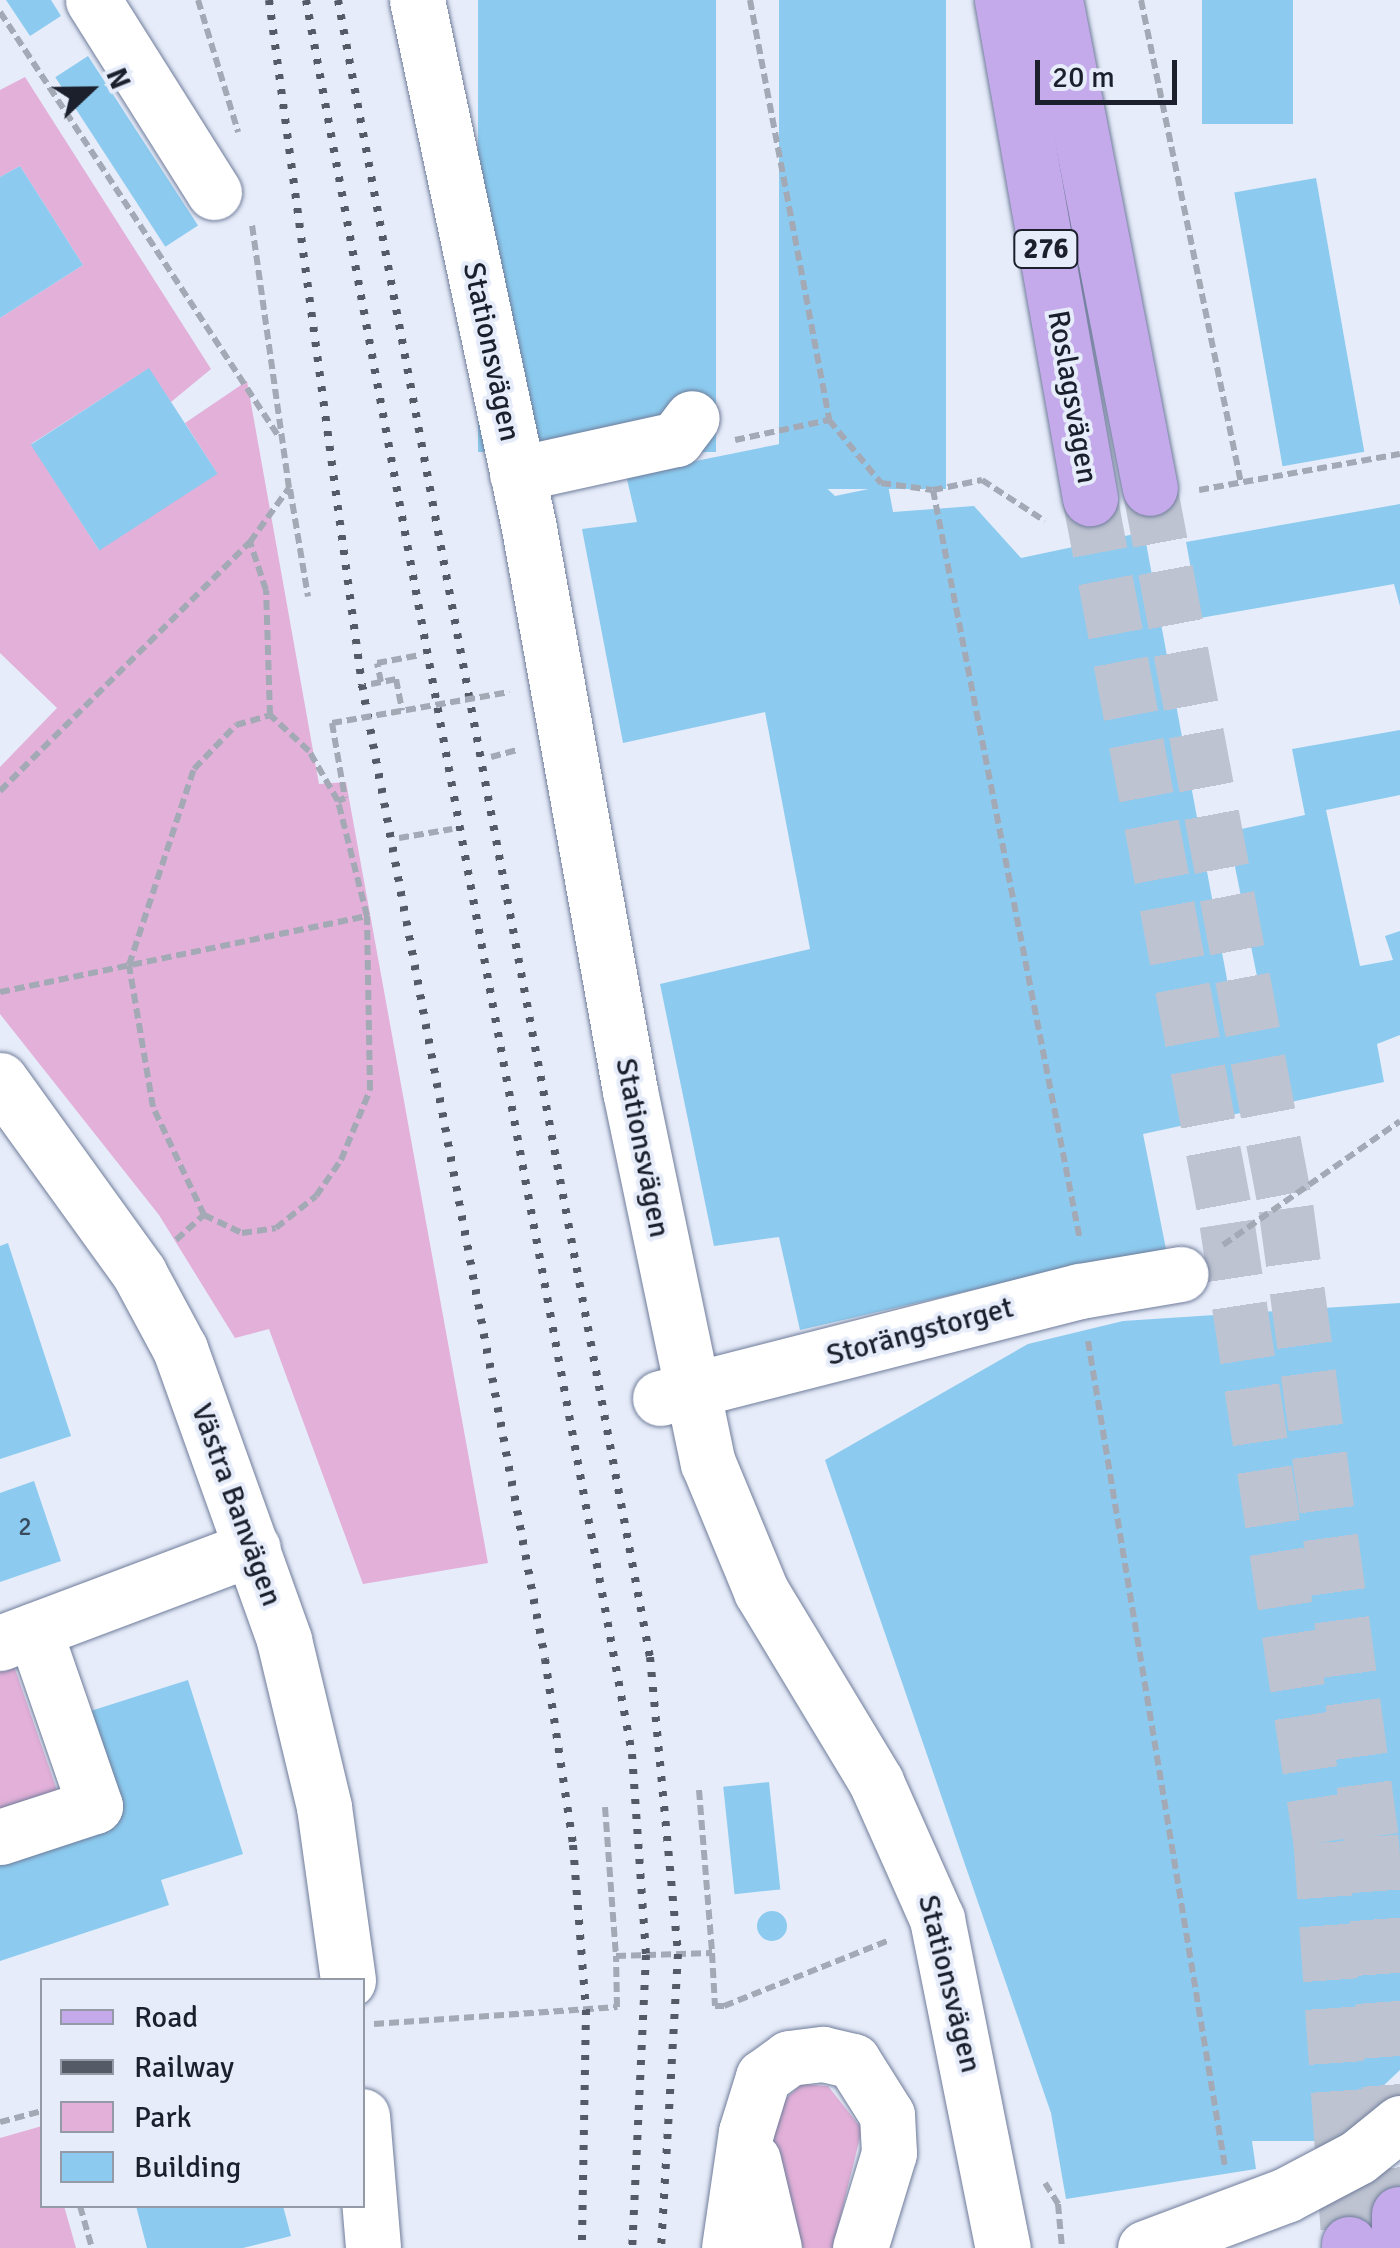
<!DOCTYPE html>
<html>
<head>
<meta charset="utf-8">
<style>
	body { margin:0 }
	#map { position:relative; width:1400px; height:2248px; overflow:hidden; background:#e6ecf9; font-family:Signika,sans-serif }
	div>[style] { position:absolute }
	.green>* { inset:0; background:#e2b0d8 }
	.building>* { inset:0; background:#8ccbef; transform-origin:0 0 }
	.round { border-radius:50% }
	.major-tunnel>* { height:55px; margin-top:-27.5px; transform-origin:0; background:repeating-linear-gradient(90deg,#bdc3d0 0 55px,transparent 0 83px) }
	.path>* { height:6px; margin-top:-3px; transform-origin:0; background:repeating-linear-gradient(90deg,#a4a9b6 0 10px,transparent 0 15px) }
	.roads { filter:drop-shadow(0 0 2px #6f7c9a) drop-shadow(0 0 2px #6f7c9a) }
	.minor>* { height:55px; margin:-27.5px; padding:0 27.5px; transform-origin:27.5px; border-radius:27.5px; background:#fff }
	.major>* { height:55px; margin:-27.5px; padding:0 27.5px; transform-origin:27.5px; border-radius:27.5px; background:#c4aaeb }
	.rail>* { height:8px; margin-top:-4px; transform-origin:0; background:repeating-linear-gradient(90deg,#555a67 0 5px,transparent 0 15px) }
	.path-bridge>* { height:6px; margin-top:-3px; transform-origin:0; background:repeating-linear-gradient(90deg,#a4a9b6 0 10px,transparent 0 15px) }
	span { translate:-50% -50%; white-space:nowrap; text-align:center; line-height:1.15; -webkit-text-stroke:8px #e6ecf9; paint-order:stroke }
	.number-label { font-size:25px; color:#374b5d }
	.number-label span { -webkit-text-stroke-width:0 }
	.shield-label span { padding:2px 8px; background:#e6ecf9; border:2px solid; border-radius:8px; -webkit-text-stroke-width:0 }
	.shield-label { font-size:28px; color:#1b202c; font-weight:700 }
	.street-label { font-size:30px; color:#1b202c }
	.legend { position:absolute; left:40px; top:1978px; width:325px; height:230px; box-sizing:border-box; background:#e6ecf9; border:2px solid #959aa7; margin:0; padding:12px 18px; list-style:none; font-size:30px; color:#1b202c }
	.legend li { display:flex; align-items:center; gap:20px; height:50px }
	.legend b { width:50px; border:2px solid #959aa7 }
	.north { position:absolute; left:40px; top:40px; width:100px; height:100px; -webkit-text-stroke:8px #e6ecf9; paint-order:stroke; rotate:68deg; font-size:28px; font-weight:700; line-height:40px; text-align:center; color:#1b202c }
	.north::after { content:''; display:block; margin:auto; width:35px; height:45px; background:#1b202c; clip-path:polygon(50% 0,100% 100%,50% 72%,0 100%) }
	.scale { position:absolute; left:1035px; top:60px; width:142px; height:45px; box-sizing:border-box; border:5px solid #1b202c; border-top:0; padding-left:12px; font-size:30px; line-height:35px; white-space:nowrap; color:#1b202c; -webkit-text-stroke:8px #e6ecf9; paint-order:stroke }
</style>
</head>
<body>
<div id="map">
	<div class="green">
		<i style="clip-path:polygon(25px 77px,211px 369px,171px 402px,148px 369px,31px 444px,99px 550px,217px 473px,185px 423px,247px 381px,319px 784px,346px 782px,488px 1563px,363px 1584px,269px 1329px,235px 1338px,159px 1215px,0 1014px,0 767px,57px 708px,0 653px,0 318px,83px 265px,20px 166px,0 177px,0 90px)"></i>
		<i style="clip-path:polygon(13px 1663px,58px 1793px,0 1814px,0 1668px)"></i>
		<i style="clip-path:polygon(802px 2084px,828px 2086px,862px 2129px,833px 2248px,803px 2248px,773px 2138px,782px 2102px)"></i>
		<i style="clip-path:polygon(42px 2126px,42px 2206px,64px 2206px,76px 2248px,0 2248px,0 2138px)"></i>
	</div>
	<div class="building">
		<i style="clip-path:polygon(6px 0,51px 0,61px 16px,30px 36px)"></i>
		<i style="left:478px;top:0;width:238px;height:452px"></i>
		<i style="left:779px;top:0;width:167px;height:489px"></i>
		<i style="left:1202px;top:0;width:91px;height:124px"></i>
		<i style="left:88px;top:56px;width:202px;height:39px;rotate:57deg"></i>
		<i style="clip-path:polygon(20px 166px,83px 265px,0 318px,0 177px)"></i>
		<i style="left:1316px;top:178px;width:278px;height:83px;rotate:80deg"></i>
		<i style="left:149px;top:368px;width:126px;height:141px;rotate:57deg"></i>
		<i style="clip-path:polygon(780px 444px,835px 496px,888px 485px,893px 512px,974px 506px,1021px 558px,1144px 532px,1234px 1017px,1264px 1011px,1228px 832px,1305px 815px,1292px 749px,1400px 730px,1400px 795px,1326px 810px,1360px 966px,1393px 960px,1385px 936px,1400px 931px,1400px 1035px,1377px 1044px,1384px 1082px,1143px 1134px,1167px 1254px,1042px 1274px,800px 1330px,779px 1237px,714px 1246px,660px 984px,810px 949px,765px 712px,623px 743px,582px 529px,637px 522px,626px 475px)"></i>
		<i style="clip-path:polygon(1400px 504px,1400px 606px,1394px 584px,1200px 618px,1186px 542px)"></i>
		<i style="clip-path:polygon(8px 1243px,71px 1436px,0 1459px,0 1246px)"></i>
		<i style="clip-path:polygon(1400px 1303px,1400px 2070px,1325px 2141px,1252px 2141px,1256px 2169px,1066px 2199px,1051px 2113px,825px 1460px,1028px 1344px,1123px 1321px)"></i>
		<i style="clip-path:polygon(34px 1481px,61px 1561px,0 1582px,0 1493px)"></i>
		<i style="clip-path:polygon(188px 1680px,243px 1854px,161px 1880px,169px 1905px,0 1961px,0 1852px,110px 1815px,78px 1715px)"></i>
		<i style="left:769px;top:1782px;width:108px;height:46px;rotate:84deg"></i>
		<i class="round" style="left:757px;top:1911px;width:30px;height:30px"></i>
		<i style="clip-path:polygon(136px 2206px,283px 2206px,291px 2236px,243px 2248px,147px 2248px)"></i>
	</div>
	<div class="major-tunnel">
		<i style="left:1150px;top:488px;width:733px;rotate:79.3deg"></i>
		<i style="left:1286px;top:1208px;width:634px;rotate:82.29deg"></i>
		<i style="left:1371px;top:1836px;width:379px;rotate:85.8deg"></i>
		<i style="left:1090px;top:498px;width:738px;rotate:79.3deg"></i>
		<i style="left:1227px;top:1223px;width:626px;rotate:81.37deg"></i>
		<i style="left:1321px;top:1842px;width:403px;rotate:86deg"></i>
	</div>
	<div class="path">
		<i style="left:198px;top:0;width:138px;rotate:73.1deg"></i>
		<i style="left:750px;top:0;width:427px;rotate:79.3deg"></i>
		<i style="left:1141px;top:0;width:492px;rotate:78.3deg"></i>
		<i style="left:0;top:12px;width:508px;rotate:56.72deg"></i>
		<i style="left:735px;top:440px;width:96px;rotate:-12deg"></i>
		<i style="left:829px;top:420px;width:82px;rotate:50.5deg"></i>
		<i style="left:881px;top:483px;width:52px;rotate:7.7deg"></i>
		<i style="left:933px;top:490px;width:50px;rotate:-11.5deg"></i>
		<i style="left:982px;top:480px;width:75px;rotate:33.1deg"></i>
		<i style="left:290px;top:489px;width:109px;rotate:80.5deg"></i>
		<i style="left:933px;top:490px;width:764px;rotate:78.91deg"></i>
		<i style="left:1199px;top:490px;width:204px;rotate:-10.2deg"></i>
		<i style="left:381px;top:682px;width:19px;rotate:-102deg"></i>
		<i style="left:377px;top:663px;width:44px;rotate:-10.5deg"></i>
		<i style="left:371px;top:684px;width:25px;rotate:-11deg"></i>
		<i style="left:396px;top:679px;width:32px;rotate:79deg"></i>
		<i style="left:332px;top:723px;width:76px;rotate:80.2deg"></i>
		<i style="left:345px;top:798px;width:8px;rotate:157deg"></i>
		<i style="left:491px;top:757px;width:27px;rotate:-15deg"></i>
		<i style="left:0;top:791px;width:353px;rotate:-44.9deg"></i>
		<i style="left:250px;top:542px;width:67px;rotate:-54.2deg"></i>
		<i style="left:289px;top:488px;width:267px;rotate:-98deg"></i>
		<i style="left:399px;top:838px;width:54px;rotate:-9.6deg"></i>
		<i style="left:0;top:992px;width:375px;rotate:-11.7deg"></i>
		<i style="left:204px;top:1215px;width:119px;rotate:-115.3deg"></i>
		<i style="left:153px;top:1107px;width:144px;rotate:-99.6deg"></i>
		<i style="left:129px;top:965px;width:206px;rotate:-71.7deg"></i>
		<i style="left:194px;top:769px;width:61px;rotate:-46.3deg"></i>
		<i style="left:236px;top:725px;width:35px;rotate:-16deg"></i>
		<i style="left:176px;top:1240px;width:38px;rotate:-42deg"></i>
		<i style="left:204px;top:1215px;width:42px;rotate:25.3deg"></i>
		<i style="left:242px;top:1233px;width:34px;rotate:-8deg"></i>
		<i style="left:276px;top:1228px;width:51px;rotate:-38.7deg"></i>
		<i style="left:316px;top:1196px;width:44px;rotate:-55.2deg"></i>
		<i style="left:341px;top:1160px;width:76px;rotate:-67.5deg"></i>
		<i style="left:370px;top:1090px;width:174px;rotate:-91deg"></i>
		<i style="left:367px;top:916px;width:119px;rotate:-104.2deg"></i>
		<i style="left:338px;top:801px;width:58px;rotate:-120.1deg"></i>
		<i style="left:309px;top:751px;width:53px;rotate:-137.3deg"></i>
		<i style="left:270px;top:715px;width:125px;rotate:-91.8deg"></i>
		<i style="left:266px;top:590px;width:51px;rotate:-108.4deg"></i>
		<i style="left:1223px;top:1245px;width:216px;rotate:-35deg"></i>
		<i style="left:1088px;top:1341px;width:837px;rotate:80.58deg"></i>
		<i style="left:699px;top:1790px;width:164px;rotate:85.4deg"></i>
		<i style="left:605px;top:1807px;width:149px;rotate:85.8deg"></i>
		<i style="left:374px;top:2024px;width:244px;rotate:-4deg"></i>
		<i style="left:617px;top:2007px;width:51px;rotate:-91.1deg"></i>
		<i style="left:616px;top:1956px;width:96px;rotate:-1.8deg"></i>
		<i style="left:712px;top:1953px;width:53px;rotate:86.8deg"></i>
		<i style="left:715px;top:2006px;width:9px"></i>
		<i style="left:724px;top:2006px;width:179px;rotate:-21.7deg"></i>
		<i style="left:0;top:2122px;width:43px;rotate:-14.7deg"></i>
		<i style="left:1045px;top:2183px;width:25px;rotate:58deg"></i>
		<i style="left:1058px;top:2204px;width:44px;rotate:84.8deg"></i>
		<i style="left:80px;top:2206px;width:44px;rotate:74.1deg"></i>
	</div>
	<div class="roads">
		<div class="minor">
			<i style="left:93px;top:0;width:227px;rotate:57.8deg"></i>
			<i style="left:417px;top:0;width:540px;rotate:78.02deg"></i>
			<i style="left:529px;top:528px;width:572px;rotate:79.83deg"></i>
			<i style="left:630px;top:1091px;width:380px;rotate:78.2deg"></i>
			<i style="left:708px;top:1463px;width:139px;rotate:67.5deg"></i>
			<i style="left:761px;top:1591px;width:223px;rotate:58.9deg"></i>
			<i style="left:876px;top:1782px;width:150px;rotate:66deg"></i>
			<i style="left:937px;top:1919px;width:336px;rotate:78.7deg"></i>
			<i style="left:517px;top:474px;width:163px;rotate:-12.4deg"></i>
			<i style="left:676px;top:439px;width:26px;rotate:-53deg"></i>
			<i style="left:0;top:1080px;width:238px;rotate:54.2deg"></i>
			<i style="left:139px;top:1273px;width:86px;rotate:61.7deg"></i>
			<i style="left:180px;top:1349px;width:309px;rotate:70.3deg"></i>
			<i style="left:284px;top:1640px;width:172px;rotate:76.5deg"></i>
			<i style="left:324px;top:1807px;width:175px;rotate:82.1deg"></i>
			<i style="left:660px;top:1398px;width:433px;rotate:-14.3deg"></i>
			<i style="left:1080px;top:1291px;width:102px;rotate:-9.6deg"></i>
			<i style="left:0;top:1643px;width:270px;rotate:-20.6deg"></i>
			<i style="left:0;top:1837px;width:100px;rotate:-18.1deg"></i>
			<i style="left:95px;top:1806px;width:186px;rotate:-109.1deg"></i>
			<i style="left:362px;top:2116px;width:132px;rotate:85.2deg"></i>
			<i style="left:753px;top:2160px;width:90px;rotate:76.6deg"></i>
			<i style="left:729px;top:2248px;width:117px;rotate:-81.7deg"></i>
			<i style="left:746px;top:2132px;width:58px;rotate:-72.8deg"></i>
			<i style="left:763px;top:2077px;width:32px;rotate:-36deg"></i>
			<i style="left:789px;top:2058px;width:34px;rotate:-7deg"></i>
			<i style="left:823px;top:2054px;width:31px;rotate:13deg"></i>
			<i style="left:853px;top:2061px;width:64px;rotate:57.8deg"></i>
			<i style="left:887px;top:2115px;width:38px;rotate:87deg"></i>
			<i style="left:889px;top:2153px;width:99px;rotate:107deg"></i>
			<i style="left:1145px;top:2248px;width:151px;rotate:-20.6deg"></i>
			<i style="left:1286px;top:2195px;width:81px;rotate:-27.8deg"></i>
			<i style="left:1358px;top:2157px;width:54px;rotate:-39deg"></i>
		</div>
		<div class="major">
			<i style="left:1002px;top:0;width:506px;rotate:79.98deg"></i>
			<i style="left:1055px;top:0;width:497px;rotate:79deg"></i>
			<i style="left:1349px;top:2248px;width:4px;rotate:-90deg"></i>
			<i style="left:1399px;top:2248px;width:34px;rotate:-90deg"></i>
		</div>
	</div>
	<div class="rail">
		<i style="left:269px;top:0;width:691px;rotate:82.27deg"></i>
		<i style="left:362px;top:685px;width:991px;rotate:79.36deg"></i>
		<i style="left:545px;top:1659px;width:188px;rotate:81.4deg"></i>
		<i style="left:573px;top:1845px;width:166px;rotate:85.5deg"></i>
		<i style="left:586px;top:2010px;width:238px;rotate:91deg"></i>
		<i style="left:306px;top:0;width:1784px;rotate:79.47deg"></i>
		<i style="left:632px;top:1754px;width:201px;rotate:86deg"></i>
		<i style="left:646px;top:1955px;width:293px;rotate:92.7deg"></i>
		<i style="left:338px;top:0;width:1686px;rotate:79.34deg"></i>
		<i style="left:650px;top:1657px;width:298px;rotate:84.6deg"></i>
		<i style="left:678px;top:1954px;width:294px;rotate:93.3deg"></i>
	</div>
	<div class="path-bridge">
		<i style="left:332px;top:723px;width:180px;rotate:-9.9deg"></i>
	</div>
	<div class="number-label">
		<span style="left:25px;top:1527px">2</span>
	</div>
	<div class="shield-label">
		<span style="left:1046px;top:249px">276</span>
	</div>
	<div class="street-label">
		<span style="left:491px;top:352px;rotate:78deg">Stationsvägen</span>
		<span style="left:1072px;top:397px;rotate:80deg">Roslagsvägen</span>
		<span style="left:642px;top:1148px;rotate:79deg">Stationsvägen</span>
		<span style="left:920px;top:1332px;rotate:-15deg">Storängstorget</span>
		<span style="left:236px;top:1505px;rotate:70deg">Västra Banvägen</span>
		<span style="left:949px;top:1984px;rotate:76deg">Stationsvägen</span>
	</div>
	<ul class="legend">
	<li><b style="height:12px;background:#c4aaeb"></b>Road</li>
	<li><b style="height:12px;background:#555a67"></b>Railway</li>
	<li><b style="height:28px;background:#e2b0d8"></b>Park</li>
	<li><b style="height:28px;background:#8ccbef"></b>Building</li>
	</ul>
	<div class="north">N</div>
	<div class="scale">20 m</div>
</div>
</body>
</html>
